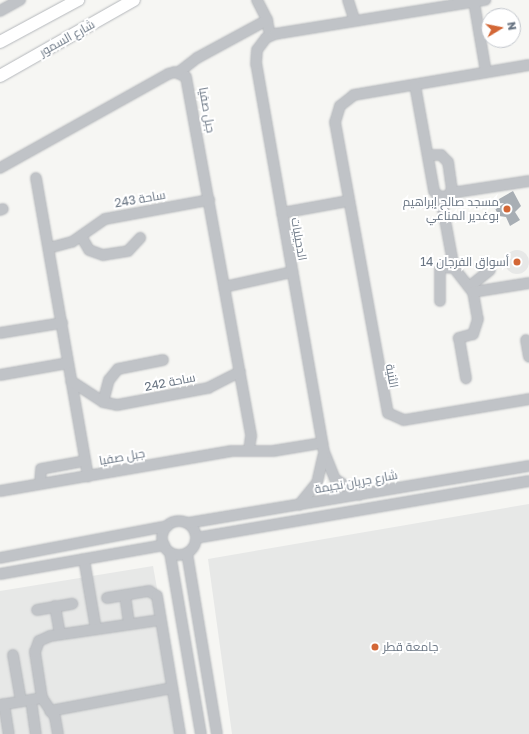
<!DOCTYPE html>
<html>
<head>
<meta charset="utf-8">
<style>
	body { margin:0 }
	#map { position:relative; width:529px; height:734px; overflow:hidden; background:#f6f6f3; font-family:"Golos Text",Cairo,sans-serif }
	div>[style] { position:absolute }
	.built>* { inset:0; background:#e7e8e7 }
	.round { border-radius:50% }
	.building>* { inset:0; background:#a8aeb4 }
	.roads { filter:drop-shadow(0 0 1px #b4b7bb) drop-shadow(0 0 1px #b4b7bb) }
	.minor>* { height:10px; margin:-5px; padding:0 5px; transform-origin:5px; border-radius:5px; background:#c0c3c7 }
	.minor>.ring { margin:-5px; padding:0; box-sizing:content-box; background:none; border:10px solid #c0c3c7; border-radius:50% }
	.major>* { height:12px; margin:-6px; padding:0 6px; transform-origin:6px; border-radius:6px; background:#fff }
	.dots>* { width:11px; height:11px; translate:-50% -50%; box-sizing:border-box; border:2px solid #fff; border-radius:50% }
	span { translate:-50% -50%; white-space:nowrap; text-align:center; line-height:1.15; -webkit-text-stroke:4px #fff; paint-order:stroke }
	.street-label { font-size:12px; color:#687482 }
	.poi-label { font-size:12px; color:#687482 }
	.right { translate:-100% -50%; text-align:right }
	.left { translate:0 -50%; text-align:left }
	.north { position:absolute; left:481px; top:8px; width:40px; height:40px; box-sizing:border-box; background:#fff; border:1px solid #c3c7cd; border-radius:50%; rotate:80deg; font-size:11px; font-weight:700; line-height:16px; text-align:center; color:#687482 }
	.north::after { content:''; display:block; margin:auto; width:14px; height:18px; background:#d36736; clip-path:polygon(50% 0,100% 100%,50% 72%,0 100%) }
</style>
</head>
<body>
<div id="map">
	<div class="built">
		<i class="round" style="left:505px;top:250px;width:24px;height:24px"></i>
		<i style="clip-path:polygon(529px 504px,529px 734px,232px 734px,208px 559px)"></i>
		<i style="clip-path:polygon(153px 566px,183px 734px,0 734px,0 591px)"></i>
	</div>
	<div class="building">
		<i style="clip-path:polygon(513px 191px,521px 206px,515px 212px,520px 220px,510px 226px,506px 217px,499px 216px,492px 203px)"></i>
	</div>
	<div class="roads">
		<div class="minor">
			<i style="left:257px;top:0;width:22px;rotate:63deg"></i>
			<i style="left:267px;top:20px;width:15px;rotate:79deg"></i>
			<i style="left:348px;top:0;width:22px;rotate:72deg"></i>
			<i style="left:474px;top:2px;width:71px;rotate:80.3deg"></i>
			<i style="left:0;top:11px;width:23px;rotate:-29deg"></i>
			<i style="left:529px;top:65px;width:178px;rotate:170.3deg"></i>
			<i style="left:354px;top:95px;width:18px;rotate:142deg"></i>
			<i style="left:340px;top:106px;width:17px;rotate:107deg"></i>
			<i style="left:335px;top:122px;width:296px;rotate:79.7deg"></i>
			<i style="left:388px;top:413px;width:17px;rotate:24deg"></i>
			<i style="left:404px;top:420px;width:127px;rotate:-9.5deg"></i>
			<i style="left:179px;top:72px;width:23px;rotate:-38deg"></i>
			<i style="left:197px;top:58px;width:80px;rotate:-28.5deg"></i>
			<i style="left:415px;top:85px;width:108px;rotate:79.8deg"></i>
			<i style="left:434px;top:191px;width:6px;rotate:51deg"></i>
			<i style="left:438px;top:196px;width:9px;rotate:6deg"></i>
			<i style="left:447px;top:197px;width:9px;rotate:-54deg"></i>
			<i style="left:452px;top:190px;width:28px;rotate:-98deg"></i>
			<i style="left:448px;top:162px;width:10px;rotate:-135deg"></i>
			<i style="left:441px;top:155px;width:13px;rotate:180deg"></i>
			<i style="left:0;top:168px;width:193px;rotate:-29.2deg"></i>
			<i style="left:168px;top:74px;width:7px;rotate:-16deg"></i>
			<i style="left:175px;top:72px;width:12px;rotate:24deg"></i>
			<i style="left:186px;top:77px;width:365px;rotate:79.7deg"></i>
			<i style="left:251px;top:436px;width:14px;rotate:98deg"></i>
			<i style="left:36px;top:178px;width:303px;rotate:80.1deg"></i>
			<i style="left:451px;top:193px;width:79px;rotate:-8.7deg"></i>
			<i style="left:441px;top:198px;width:71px;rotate:79.5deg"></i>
			<i style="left:454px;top:268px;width:31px;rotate:52deg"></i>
			<i style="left:473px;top:292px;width:27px;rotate:80deg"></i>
			<i style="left:478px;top:319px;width:16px;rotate:108deg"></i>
			<i style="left:473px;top:334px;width:15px;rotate:164deg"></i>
			<i style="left:459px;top:338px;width:41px;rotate:80.1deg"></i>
			<i style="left:0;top:210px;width:3px;rotate:-18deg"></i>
			<i style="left:282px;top:213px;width:67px;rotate:-10.3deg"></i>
			<i style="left:81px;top:236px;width:16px;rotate:60deg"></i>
			<i style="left:89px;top:250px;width:15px;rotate:20deg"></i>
			<i style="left:103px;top:255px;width:25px;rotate:-9deg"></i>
			<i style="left:128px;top:251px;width:18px;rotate:-47deg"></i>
			<i style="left:49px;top:248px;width:24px;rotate:-15deg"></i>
			<i style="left:72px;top:242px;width:40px;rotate:-34.9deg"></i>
			<i style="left:105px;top:219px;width:106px;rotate:-10.4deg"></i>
			<i style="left:224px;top:287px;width:70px;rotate:-12.4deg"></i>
			<i style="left:469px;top:287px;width:27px;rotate:-39deg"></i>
			<i style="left:473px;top:292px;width:57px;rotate:-9.1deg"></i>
			<i style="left:440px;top:301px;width:34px;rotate:-90deg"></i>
			<i style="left:440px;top:267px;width:14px;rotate:4deg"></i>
			<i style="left:0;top:333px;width:63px;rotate:-9.2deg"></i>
			<i style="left:526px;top:340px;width:17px;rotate:80deg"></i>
			<i style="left:0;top:375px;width:69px;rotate:-10deg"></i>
			<i style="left:71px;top:381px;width:38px;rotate:33deg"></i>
			<i style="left:103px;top:402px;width:14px;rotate:12deg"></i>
			<i style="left:117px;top:405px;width:93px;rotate:-10.6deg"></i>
			<i style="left:208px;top:388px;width:36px;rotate:-27deg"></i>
			<i style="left:103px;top:402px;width:23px;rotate:-75deg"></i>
			<i style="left:109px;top:380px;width:14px;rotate:-51deg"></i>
			<i style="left:118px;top:369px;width:46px;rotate:-11.3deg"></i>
			<i style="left:40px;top:484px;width:15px;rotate:-86deg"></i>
			<i style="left:41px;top:469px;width:45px;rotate:-10.3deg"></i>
			<i style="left:0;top:491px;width:235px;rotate:-9.8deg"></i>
			<i style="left:232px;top:451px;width:41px"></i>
			<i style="left:273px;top:451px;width:50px;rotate:-9.3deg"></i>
			<i style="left:359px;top:495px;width:29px;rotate:-146deg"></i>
			<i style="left:335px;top:479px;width:29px;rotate:-112deg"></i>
			<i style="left:324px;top:452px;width:394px;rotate:-99.9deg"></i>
			<i style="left:256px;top:64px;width:14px;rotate:-86deg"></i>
			<i style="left:257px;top:50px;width:15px;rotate:-53deg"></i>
			<i style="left:266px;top:38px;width:10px;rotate:-24deg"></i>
			<i style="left:275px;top:34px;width:213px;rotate:-9.2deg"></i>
			<i style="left:299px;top:505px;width:28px;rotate:-51deg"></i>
			<i style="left:317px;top:483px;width:28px;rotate:-77deg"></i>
			<i class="ring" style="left:162px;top:521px;width:24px;height:24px"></i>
			<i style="left:188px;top:523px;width:346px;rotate:-9.5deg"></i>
			<i style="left:196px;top:538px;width:338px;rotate:-9.7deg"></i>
			<i style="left:170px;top:553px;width:184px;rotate:80.3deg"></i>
			<i style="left:187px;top:553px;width:183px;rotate:80.6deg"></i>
			<i style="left:0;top:558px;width:170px;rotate:-10.8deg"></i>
			<i style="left:84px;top:559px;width:71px;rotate:80.3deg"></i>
			<i style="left:0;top:574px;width:167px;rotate:-10deg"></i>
			<i style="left:125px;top:595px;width:29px;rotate:82deg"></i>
			<i style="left:107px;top:598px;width:43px;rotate:-9.5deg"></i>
			<i style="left:149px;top:591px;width:9px;rotate:32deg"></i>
			<i style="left:157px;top:596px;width:140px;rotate:80.5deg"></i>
			<i style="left:55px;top:606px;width:28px;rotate:80deg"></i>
			<i style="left:37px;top:610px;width:36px;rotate:-10deg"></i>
			<i style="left:13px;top:655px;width:47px;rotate:80.1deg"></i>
			<i style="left:31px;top:700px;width:34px;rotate:82deg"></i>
			<i style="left:4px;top:704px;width:30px;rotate:81deg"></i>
			<i style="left:0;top:705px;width:43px;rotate:-9.5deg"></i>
			<i style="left:50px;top:711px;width:124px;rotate:-10.7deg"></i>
			<i style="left:58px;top:734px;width:17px;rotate:-100deg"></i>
			<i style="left:55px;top:717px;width:23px;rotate:-124deg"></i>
			<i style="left:42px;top:698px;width:47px;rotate:-98.7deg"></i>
			<i style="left:35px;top:652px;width:12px;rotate:-70deg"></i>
			<i style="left:39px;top:641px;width:12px;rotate:-24deg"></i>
			<i style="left:50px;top:636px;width:111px;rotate:-8.3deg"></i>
		</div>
		<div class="major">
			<i style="left:0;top:42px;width:89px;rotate:-28.3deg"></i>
			<i style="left:0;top:76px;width:154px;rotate:-29.6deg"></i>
		</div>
	</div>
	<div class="dots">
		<i style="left:507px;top:209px;background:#d36736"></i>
		<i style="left:517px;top:262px;background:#d36736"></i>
		<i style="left:375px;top:647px;background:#d36736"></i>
	</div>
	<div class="street-label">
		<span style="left:67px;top:38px;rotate:-29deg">شارع السمور</span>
		<span style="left:207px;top:110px;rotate:80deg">جبل صفيا</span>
		<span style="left:140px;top:199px;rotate:-10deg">ساحة 243</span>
		<span style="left:299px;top:239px;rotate:80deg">الدحيليات</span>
		<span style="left:392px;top:376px;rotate:80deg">الثنية</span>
		<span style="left:170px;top:382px;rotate:-11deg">ساحة 242</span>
		<span style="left:122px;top:457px;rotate:-10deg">جبل صفيا</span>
		<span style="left:356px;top:482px;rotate:-10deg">شارع جريان نجيمة</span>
	</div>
	<div class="poi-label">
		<span class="right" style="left:499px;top:209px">مسجد صالح إبراهيم<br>بوغدير المناعي</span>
		<span class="right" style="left:509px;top:262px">أسواق الفرجان 14</span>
		<span class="left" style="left:383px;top:647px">جامعة قطر</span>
	</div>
	<div class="north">N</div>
</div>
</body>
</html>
